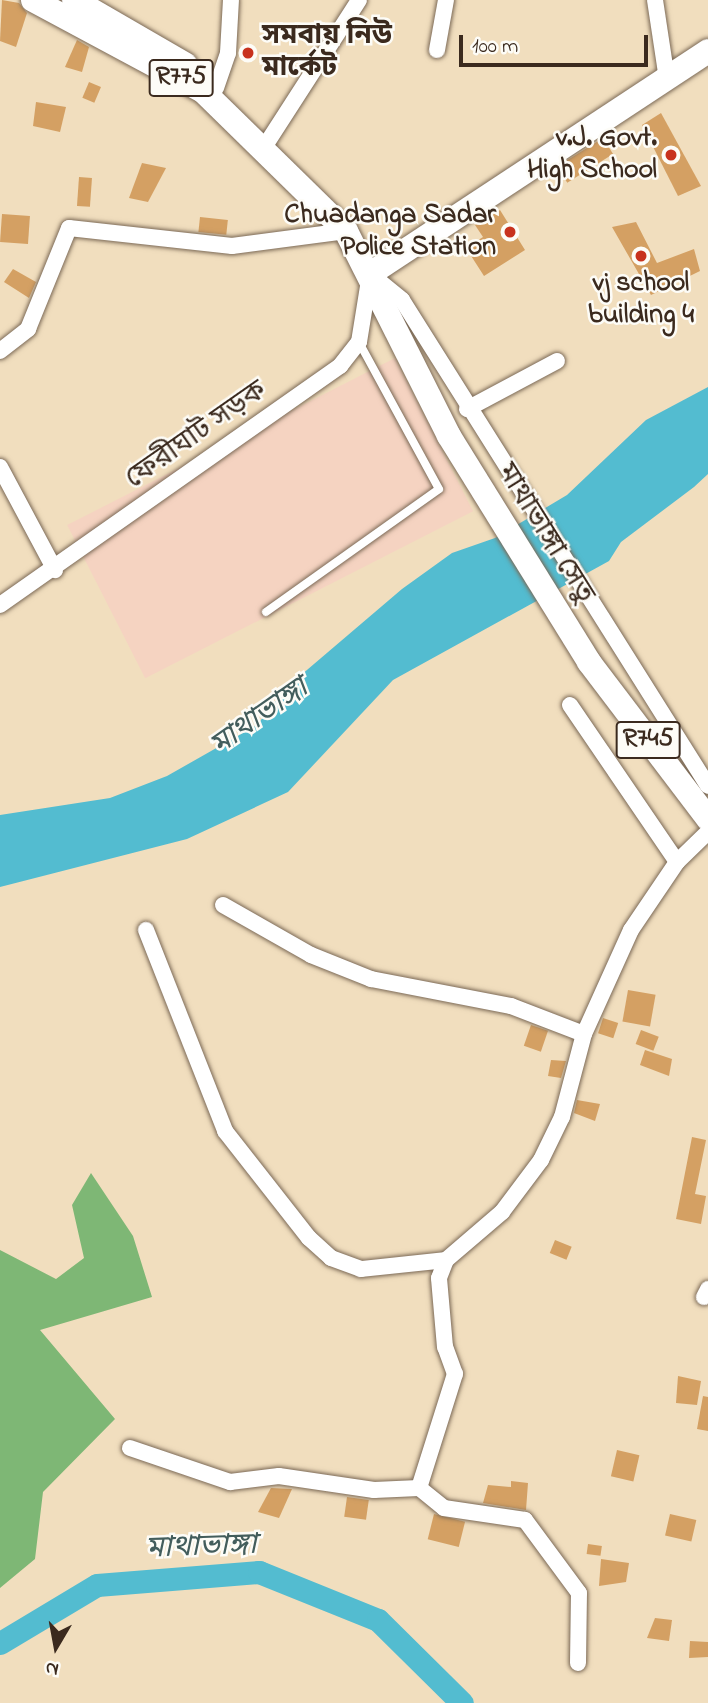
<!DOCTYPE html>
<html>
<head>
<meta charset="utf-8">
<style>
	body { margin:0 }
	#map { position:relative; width:708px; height:1703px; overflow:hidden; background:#f1debe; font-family:"Indie Flower","Noto Sans Bengali",sans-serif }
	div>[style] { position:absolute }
	.built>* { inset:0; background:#f5d3c1; transform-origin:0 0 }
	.forest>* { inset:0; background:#7eb775 }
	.water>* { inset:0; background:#53bcd0 }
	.river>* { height:23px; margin:-11.5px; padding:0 11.5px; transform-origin:11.5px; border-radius:11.5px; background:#53bcd0 }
	.building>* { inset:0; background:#d4a063; transform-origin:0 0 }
	.roads { filter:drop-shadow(0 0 2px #7b6956) drop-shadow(0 0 2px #7b6956) }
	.lane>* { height:8px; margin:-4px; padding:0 4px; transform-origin:4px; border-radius:4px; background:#fff }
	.street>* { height:16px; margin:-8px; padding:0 8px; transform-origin:8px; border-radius:8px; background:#fff }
	.primary>* { height:24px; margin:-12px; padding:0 12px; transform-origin:12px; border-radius:12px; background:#fff }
	.dots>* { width:19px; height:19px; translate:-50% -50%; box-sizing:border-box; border:4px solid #fdfcf7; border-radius:50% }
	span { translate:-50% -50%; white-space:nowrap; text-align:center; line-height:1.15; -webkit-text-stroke:5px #fdfcf7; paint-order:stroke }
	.shield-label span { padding:2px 5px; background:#fdfcf7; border:2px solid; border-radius:5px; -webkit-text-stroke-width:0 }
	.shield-label { font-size:26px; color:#3b2a1e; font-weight:700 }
	.poi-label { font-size:28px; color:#3b2a1e; font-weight:700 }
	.left { translate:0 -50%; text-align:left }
	.right { translate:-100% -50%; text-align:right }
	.street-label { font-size:28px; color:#3b2a1e }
	.water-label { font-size:30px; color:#435d5c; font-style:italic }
	.north { position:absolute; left:21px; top:1612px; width:70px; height:70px; -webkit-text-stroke:5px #fdfcf7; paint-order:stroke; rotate:190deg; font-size:19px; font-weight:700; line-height:28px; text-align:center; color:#3b2a1e }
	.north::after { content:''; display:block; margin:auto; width:24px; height:32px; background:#3b2a1e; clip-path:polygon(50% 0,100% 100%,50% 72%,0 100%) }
	.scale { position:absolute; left:459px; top:35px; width:189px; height:32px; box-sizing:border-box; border:4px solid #3b2a1e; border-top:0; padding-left:9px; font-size:21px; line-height:24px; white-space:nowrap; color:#3b2a1e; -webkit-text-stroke:5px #fdfcf7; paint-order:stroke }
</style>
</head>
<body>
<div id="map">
	<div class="built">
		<i style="left:395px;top:358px;width:172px;height:368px;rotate:63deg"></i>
	</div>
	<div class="forest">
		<i style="clip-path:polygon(91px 1173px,133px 1236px,152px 1297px,40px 1330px,115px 1419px,43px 1492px,35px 1559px,0 1588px,0 1250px,56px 1279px,84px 1258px,72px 1205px)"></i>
	</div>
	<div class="water">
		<i style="clip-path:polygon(708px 387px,708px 474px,694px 487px,621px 542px,609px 561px,393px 680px,288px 792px,187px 839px,0 887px,0 815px,110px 798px,167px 776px,257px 725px,287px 687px,402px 589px,452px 553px,495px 538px,567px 495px,646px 420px)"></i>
	</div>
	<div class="river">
		<i style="left:0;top:1643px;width:113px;rotate:-30.9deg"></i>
		<i style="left:97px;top:1585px;width:163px;rotate:-4.6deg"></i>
		<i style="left:259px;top:1572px;width:128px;rotate:22deg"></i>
		<i style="left:378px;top:1620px;width:118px;rotate:44.7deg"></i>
	</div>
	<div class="building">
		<i style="clip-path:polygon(2px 0,19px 3px,27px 13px,16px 47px,0 41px)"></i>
		<i style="clip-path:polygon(77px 40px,89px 47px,82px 72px,65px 67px)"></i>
		<i style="left:89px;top:82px;width:13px;height:17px;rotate:23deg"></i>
		<i style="clip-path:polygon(36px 102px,66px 107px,60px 132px,33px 126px)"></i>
		<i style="clip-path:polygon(661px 113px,701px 186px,678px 196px,642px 125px)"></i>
		<i style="left:603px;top:138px;width:19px;height:54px;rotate:58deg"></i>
		<i style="clip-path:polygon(142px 163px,166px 168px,148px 202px,129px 198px)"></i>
		<i style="left:79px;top:177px;width:13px;height:29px;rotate:4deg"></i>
		<i style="clip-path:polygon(500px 210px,525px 250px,484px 276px,466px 248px,483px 237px,475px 225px)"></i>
		<i style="left:2px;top:214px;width:28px;height:28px;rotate:4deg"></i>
		<i style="left:200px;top:217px;width:28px;height:15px;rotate:6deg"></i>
		<i style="clip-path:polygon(636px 222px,657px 263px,694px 249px,700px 271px,651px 295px,612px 227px)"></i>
		<i style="clip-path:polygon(13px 269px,36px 282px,29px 298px,4px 282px)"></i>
		<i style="left:628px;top:990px;width:28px;height:32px;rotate:10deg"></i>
		<i style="left:603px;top:1018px;width:16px;height:16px;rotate:18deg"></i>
		<i style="left:531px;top:1025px;width:18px;height:22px;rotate:19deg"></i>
		<i style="left:641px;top:1030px;width:19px;height:15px;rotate:21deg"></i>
		<i style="clip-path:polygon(645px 1050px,672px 1059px,669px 1076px,640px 1065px)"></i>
		<i style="clip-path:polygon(551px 1060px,566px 1061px,561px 1078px,548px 1076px)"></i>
		<i style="clip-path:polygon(577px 1100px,600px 1104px,595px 1121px,574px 1113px)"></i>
		<i style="clip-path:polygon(692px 1137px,706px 1140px,695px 1194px,706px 1196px,701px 1224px,676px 1219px)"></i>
		<i style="left:555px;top:1240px;width:18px;height:14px;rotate:22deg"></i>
		<i style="clip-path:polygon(678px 1376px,701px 1381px,697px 1405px,676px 1403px)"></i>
		<i style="clip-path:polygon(703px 1396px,708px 1397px,708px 1431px,697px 1429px)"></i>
		<i style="left:617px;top:1450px;width:23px;height:27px;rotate:13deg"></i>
		<i style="clip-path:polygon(511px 1481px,528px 1483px,526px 1510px,483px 1503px,488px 1485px,511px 1487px)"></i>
		<i style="clip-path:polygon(271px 1488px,292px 1489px,279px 1518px,258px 1512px)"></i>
		<i style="left:347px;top:1497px;width:22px;height:20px;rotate:8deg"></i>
		<i style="left:434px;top:1514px;width:32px;height:26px;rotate:14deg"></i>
		<i style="left:670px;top:1514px;width:27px;height:22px;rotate:13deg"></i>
		<i style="left:588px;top:1544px;width:14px;height:10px;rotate:8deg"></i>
		<i style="clip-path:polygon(601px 1559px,629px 1563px,626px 1582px,599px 1586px)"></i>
		<i style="clip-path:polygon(655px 1618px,672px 1620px,669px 1641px,647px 1638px)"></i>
		<i style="clip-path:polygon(690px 1641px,708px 1642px,708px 1657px,689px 1658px)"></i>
	</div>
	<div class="roads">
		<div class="lane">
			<i style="left:266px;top:612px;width:212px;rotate:-35.4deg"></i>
			<i style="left:439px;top:489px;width:167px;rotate:-118.6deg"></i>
		</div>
		<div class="street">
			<i style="left:655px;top:0;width:80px;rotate:81.4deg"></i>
			<i style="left:437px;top:50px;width:51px;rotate:-79.8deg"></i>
			<i style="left:216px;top:88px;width:37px;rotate:-71deg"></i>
			<i style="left:228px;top:53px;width:53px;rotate:-86.8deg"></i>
			<i style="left:263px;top:149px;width:177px;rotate:-57.2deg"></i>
			<i style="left:374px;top:277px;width:36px;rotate:39deg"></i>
			<i style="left:402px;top:300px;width:574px;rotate:57.8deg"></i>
			<i style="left:0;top:351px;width:36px;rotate:-38deg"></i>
			<i style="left:28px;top:329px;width:109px;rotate:-67.9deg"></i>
			<i style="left:69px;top:228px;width:164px;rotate:6.3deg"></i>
			<i style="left:232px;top:246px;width:115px;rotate:-7.5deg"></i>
			<i style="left:467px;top:409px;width:102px;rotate:-28.1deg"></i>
			<i style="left:0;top:467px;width:117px;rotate:61.9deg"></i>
			<i style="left:0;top:605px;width:416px;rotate:-35.1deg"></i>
			<i style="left:340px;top:366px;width:31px;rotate:-52deg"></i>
			<i style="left:359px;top:342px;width:63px;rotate:-80.8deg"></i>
			<i style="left:570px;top:705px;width:190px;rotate:55.7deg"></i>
			<i style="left:223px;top:905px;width:101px;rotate:29.6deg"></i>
			<i style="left:311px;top:955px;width:65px;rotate:21.8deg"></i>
			<i style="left:371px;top:979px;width:143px;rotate:10.9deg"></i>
			<i style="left:511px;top:1006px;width:78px;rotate:21deg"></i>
			<i style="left:146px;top:930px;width:216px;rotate:68.5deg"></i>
			<i style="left:225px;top:1131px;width:136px;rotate:51.9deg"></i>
			<i style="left:309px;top:1238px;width:30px;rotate:42deg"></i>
			<i style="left:331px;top:1258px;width:32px;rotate:20deg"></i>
			<i style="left:361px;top:1269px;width:85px;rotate:-6deg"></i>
			<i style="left:704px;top:1297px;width:9px;rotate:-63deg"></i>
			<i style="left:130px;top:1448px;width:106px;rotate:18.8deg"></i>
			<i style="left:230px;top:1482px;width:49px;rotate:-7deg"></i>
			<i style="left:279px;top:1476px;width:96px;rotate:8.4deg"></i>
			<i style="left:374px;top:1490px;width:45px;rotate:-2.5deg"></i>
			<i style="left:578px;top:1663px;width:70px;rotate:-89.2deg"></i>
			<i style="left:579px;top:1593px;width:91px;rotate:-126.5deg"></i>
			<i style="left:525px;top:1520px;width:82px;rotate:-171.6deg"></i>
			<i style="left:444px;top:1508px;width:32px;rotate:-141deg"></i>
			<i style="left:419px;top:1488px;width:120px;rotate:-72.5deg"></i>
			<i style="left:455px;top:1374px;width:29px;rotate:-110deg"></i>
			<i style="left:445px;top:1347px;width:69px;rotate:-95deg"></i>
			<i style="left:439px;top:1278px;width:19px;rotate:-69deg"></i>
			<i style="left:446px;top:1260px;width:74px;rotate:-40.6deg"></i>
			<i style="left:502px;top:1212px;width:65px;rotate:-53.1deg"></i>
			<i style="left:541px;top:1160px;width:48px;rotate:-64deg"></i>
			<i style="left:562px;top:1117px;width:86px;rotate:-75.2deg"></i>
			<i style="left:584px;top:1034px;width:114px;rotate:-65.7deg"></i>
			<i style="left:631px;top:930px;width:82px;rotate:-55.9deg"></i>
			<i style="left:677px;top:862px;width:43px;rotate:-44.1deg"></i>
		</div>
		<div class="primary">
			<i style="left:33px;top:0;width:193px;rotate:28.2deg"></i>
			<i style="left:203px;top:91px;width:200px;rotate:44.4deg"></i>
			<i style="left:346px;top:231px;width:229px;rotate:63.3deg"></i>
			<i style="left:449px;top:436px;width:266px;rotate:58.2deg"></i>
			<i style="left:589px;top:662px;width:197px;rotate:52.8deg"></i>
			<i style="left:74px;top:0;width:129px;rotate:30.1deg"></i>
			<i style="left:370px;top:274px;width:405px;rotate:-33.4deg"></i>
		</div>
	</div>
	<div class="dots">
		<i style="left:248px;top:53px;background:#c8321e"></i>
		<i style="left:671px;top:155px;background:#c8321e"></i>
		<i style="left:510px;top:232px;background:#c8321e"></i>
		<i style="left:641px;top:256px;background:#c8321e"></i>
	</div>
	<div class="shield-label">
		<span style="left:181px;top:78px">R775</span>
		<span style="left:648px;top:740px">R745</span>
	</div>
	<div class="poi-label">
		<span class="left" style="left:262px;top:53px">সমবায় নিউ<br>মার্কেট</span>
		<span class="right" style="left:657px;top:155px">v.J. Govt.<br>High School</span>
		<span class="right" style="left:496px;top:232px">Chuadanga Sadar<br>Police Station</span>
		<span style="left:641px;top:300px">vj school<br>building 4</span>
	</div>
	<div class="street-label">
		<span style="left:197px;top:436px;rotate:-35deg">ফেরীঘাট সড়ক</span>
		<span style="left:544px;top:534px;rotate:58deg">মাথাভাঙ্গা সেতু</span>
	</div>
	<div class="water-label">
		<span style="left:260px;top:718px;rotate:-35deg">মাথাভাঙ্গা</span>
		<span style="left:201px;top:1548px;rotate:-2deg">মাথাভাঙ্গা</span>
	</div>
	<div class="north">N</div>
	<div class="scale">100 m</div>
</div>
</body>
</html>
